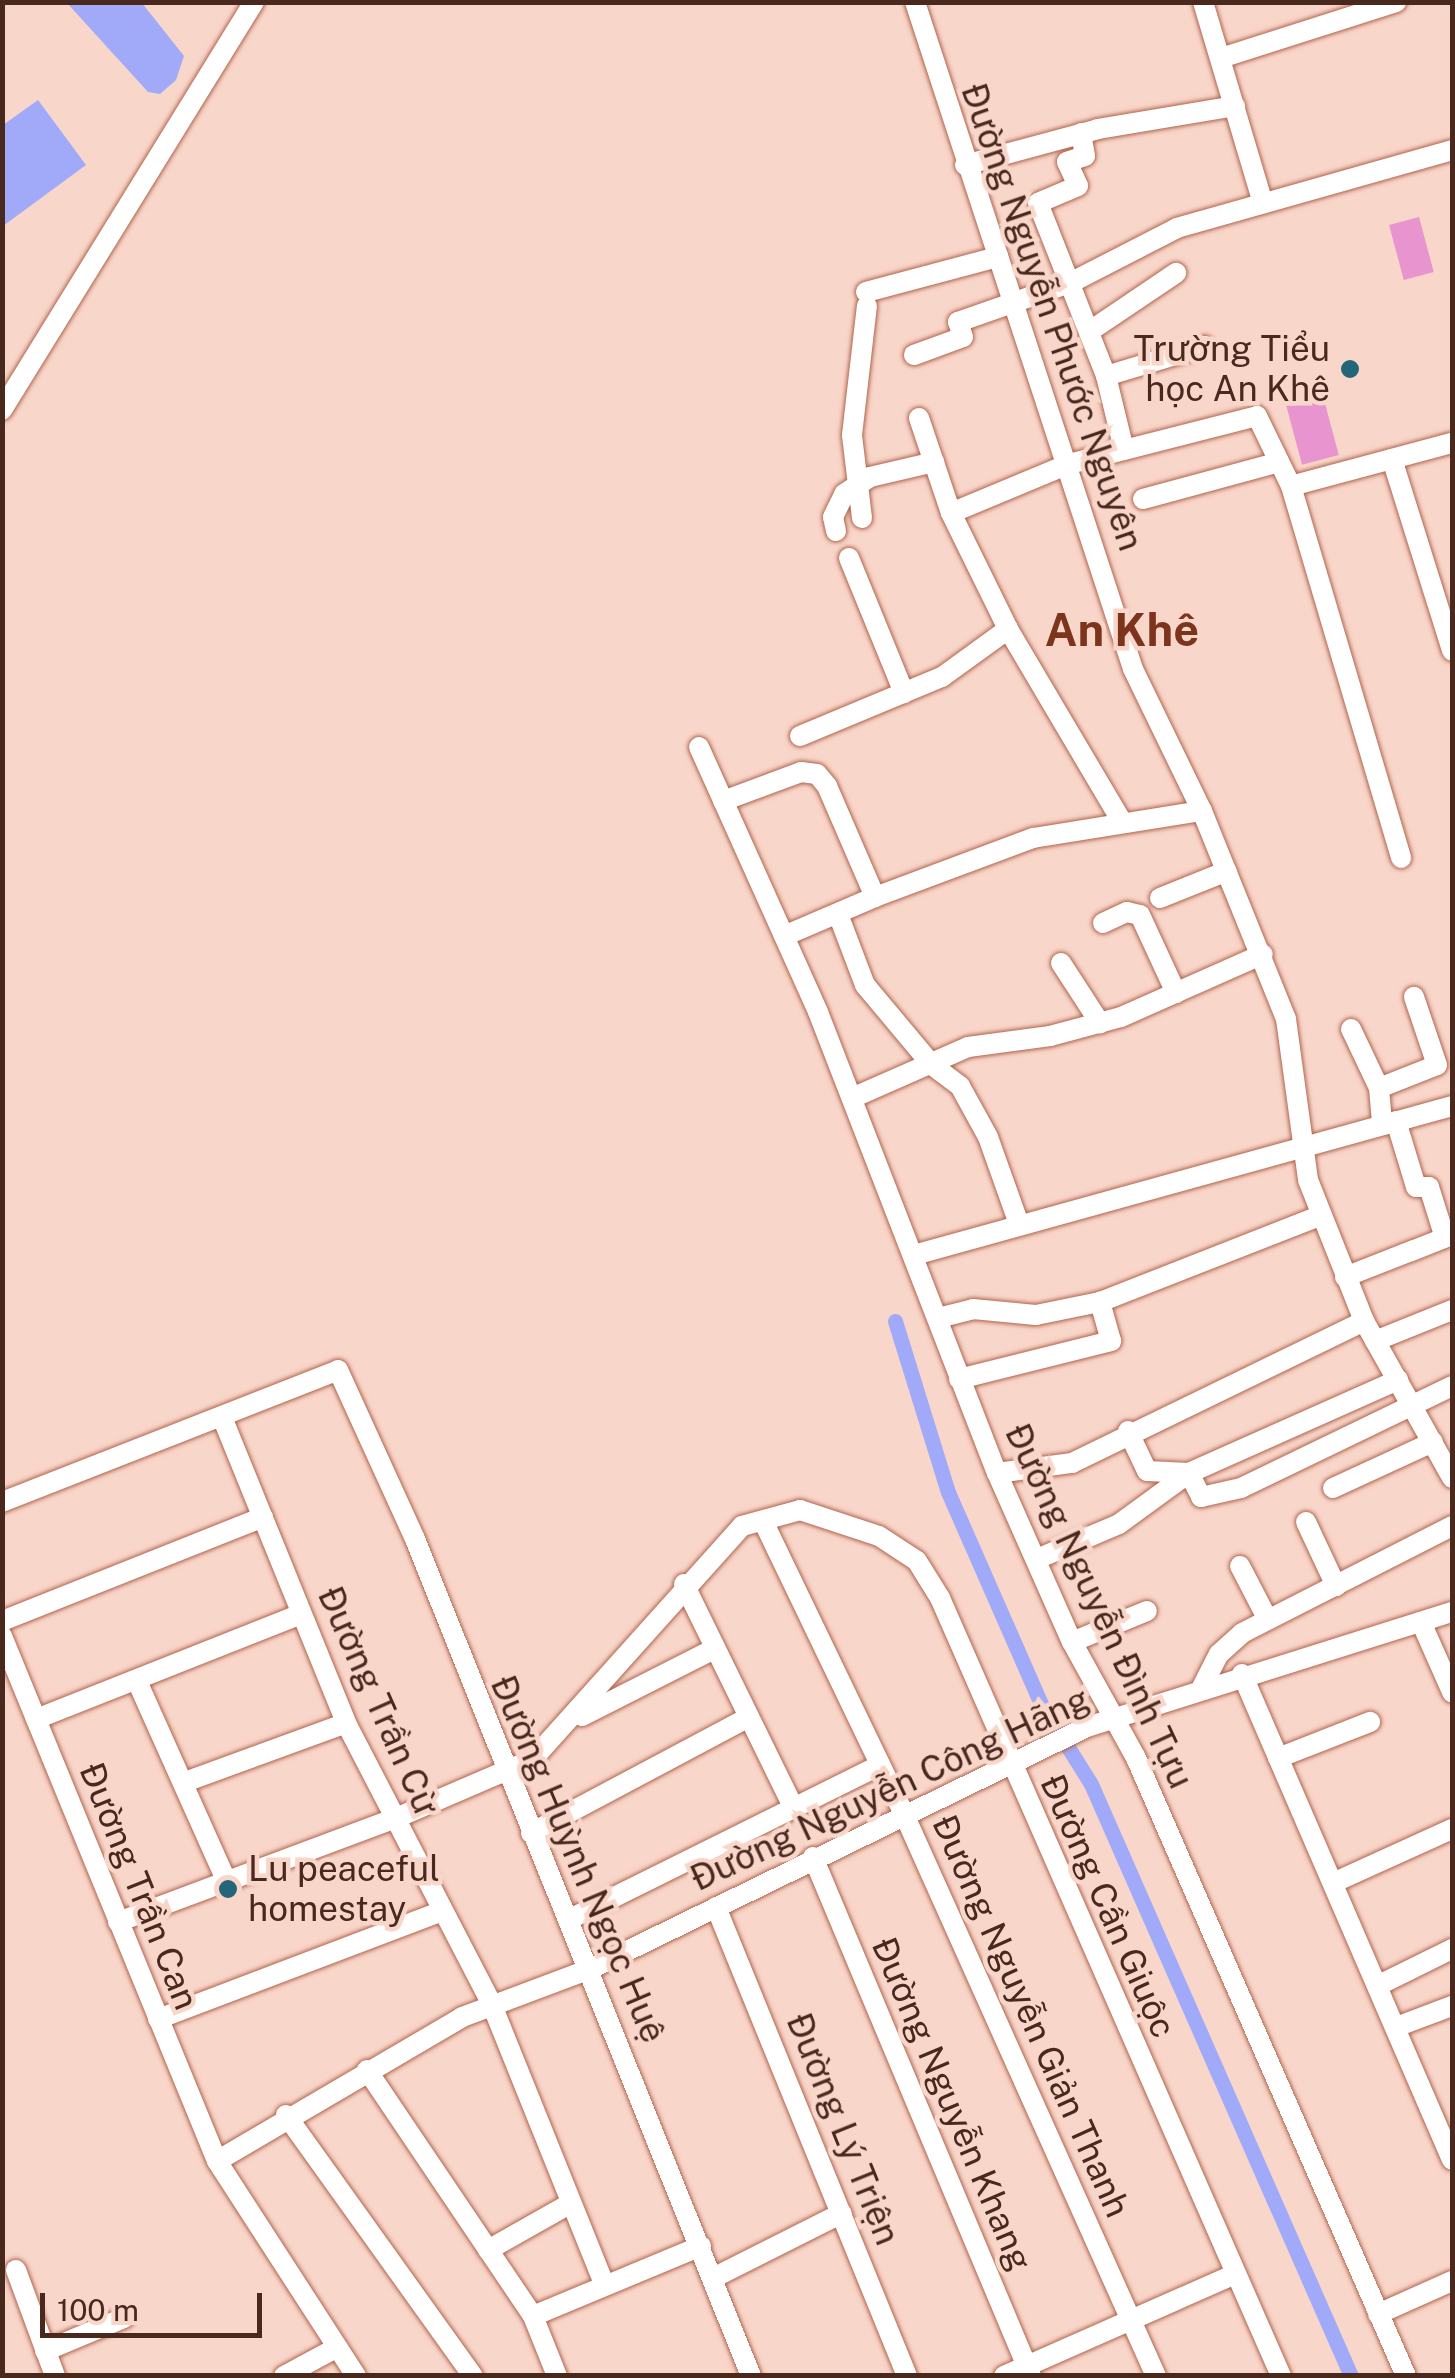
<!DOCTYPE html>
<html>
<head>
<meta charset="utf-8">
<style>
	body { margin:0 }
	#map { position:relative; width:1455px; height:2378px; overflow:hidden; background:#f9d6ca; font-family:"Public Sans",sans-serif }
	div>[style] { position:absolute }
	.green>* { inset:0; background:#e794cf; transform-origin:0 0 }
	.water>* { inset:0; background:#a1aaf9 }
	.canal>* { height:15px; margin:-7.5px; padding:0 7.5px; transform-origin:7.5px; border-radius:7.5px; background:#a1aaf9 }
	.roads { filter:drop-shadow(0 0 2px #b1644c) drop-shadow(0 0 2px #b1644c) }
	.minor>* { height:20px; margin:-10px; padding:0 10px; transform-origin:10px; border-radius:10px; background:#fff }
	.dots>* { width:28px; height:28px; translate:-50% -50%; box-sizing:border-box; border:5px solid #f9d6ca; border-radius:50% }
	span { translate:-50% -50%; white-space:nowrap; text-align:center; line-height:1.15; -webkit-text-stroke:9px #f9d6ca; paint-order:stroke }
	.street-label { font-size:35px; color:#49281e }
	.poi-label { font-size:35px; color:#49281e }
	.right { translate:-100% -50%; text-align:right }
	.left { translate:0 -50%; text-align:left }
	.district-label { font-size:45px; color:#7c341d; font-weight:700 }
	.frame { position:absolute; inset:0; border:5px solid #49281e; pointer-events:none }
	.scale { position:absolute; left:40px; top:2293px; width:222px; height:45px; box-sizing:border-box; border:5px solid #49281e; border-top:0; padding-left:12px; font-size:30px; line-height:35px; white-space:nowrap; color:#49281e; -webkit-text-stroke:8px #f9d6ca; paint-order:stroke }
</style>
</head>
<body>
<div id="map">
	<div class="green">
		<i style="left:1419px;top:217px;width:57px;height:31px;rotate:75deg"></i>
		<i style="left:1323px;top:396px;width:61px;height:38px;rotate:75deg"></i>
	</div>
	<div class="water">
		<i style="clip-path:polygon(67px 3px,142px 3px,184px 56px,176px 80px,160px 94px,148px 92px)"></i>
		<i style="clip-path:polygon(38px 100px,86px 165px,3px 226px,3px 125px)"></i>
	</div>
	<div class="canal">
		<i style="left:895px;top:1321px;width:179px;rotate:72.8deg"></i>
		<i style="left:948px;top:1492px;width:232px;rotate:66.3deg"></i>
		<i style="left:1041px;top:1704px;width:94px;rotate:58deg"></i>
		<i style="left:1091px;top:1784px;width:647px;rotate:66.29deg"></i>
	</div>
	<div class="roads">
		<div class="minor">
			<i style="left:915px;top:2px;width:702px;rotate:71.9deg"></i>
			<i style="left:1133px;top:669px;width:158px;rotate:64.1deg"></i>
			<i style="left:1202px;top:811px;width:224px;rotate:68deg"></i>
			<i style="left:1286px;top:1019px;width:162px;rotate:82.2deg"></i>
			<i style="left:1308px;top:1180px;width:152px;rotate:68.3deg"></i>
			<i style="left:1364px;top:1321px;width:180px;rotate:60.7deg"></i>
			<i style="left:1203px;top:2px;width:210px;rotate:73.4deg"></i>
			<i style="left:1221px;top:58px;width:184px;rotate:-17.7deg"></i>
			<i style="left:1081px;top:133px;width:23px;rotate:80deg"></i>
			<i style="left:1085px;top:156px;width:19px;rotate:162deg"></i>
			<i style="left:1067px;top:162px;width:26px;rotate:65deg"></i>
			<i style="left:1078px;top:186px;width:43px;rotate:157deg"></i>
			<i style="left:1038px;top:203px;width:186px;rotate:68.5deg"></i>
			<i style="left:1106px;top:376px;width:76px;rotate:76.3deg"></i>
			<i style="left:965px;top:165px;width:138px;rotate:-15.1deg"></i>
			<i style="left:1098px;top:129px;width:139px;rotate:-9.5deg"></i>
			<i style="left:866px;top:292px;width:137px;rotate:-14.9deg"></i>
			<i style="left:1090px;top:331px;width:104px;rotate:-34deg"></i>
			<i style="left:914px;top:355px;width:52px;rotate:-20.2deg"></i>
			<i style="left:963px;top:337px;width:16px;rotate:-108deg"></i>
			<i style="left:958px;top:322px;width:121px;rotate:-19.3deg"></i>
			<i style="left:1072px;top:282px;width:118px;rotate:-27.2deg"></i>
			<i style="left:1177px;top:228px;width:286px;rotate:-15.8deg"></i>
			<i style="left:1106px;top:376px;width:103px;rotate:-16.9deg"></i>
			<i style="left:2px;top:410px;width:480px;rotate:-58.3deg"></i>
			<i style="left:919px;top:418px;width:100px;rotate:71.4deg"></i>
			<i style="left:951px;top:513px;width:129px;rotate:63.8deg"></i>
			<i style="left:1008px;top:629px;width:222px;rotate:59.4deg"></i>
			<i style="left:1392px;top:459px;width:201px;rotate:72.6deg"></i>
			<i style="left:1291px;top:486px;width:167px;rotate:-15deg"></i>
			<i style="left:1143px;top:499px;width:141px;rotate:-15.2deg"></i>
			<i style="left:951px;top:513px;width:128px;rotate:-22.6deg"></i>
			<i style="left:1069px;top:464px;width:194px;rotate:-14.3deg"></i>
			<i style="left:1257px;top:416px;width:78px;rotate:64.1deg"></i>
			<i style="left:1291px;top:486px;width:388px;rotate:73.5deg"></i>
			<i style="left:862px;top:518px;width:84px;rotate:-96.9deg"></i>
			<i style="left:852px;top:435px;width:130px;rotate:-83.4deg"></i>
			<i style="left:836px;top:531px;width:14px;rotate:-102deg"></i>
			<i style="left:833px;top:517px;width:25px;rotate:-64deg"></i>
			<i style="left:844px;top:494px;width:31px;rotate:-33deg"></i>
			<i style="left:870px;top:477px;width:66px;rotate:-13.2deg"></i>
			<i style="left:849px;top:558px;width:146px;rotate:67.8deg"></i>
			<i style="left:800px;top:736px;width:154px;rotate:-22.6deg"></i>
			<i style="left:942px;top:677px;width:82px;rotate:-36deg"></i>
			<i style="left:699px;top:747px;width:290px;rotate:65.8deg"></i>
			<i style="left:818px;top:1012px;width:495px;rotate:68.8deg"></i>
			<i style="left:997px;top:1473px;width:185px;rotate:66.1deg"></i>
			<i style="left:1072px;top:1642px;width:132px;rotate:61.1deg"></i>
			<i style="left:1136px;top:1758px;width:674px;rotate:66.4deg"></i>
			<i style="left:723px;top:801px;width:83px;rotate:-20.4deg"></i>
			<i style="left:801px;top:772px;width:16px;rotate:7deg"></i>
			<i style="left:817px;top:774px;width:16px;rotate:50deg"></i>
			<i style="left:827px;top:786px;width:121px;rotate:66.6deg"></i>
			<i style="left:875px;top:897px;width:99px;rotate:156.8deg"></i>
			<i style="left:875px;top:897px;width:169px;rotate:-20.5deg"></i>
			<i style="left:1033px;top:838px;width:171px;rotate:-9.1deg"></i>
			<i style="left:1160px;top:898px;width:72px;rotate:-21.9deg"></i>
			<i style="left:838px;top:914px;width:76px;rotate:69.2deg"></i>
			<i style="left:865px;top:985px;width:104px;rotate:50.1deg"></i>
			<i style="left:932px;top:1065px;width:35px;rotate:37deg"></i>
			<i style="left:960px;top:1086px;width:58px;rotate:61.2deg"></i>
			<i style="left:988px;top:1137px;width:92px;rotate:70.4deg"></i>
			<i style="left:1103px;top:923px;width:26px;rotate:-25deg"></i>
			<i style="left:1127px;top:912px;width:13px;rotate:13deg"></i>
			<i style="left:1140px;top:915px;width:86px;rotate:65.2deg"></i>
			<i style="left:1061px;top:963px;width:72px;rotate:57deg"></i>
			<i style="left:1351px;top:1029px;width:65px;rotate:64.6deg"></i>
			<i style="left:1379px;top:1088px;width:37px;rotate:85deg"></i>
			<i style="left:1379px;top:1088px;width:62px;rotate:-21.6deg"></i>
			<i style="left:1437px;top:1065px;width:72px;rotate:-108.7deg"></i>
			<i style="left:852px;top:1098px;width:127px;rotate:-23.7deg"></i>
			<i style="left:968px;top:1047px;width:83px;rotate:-7.6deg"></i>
			<i style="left:1050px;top:1036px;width:73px;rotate:-15deg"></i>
			<i style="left:1121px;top:1017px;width:155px;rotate:-23.9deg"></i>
			<i style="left:1396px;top:1121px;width:69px;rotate:73.1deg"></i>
			<i style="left:1416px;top:1187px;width:13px"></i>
			<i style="left:1429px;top:1187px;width:53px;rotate:72.6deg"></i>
			<i style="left:914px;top:1255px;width:558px;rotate:-15.48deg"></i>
			<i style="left:1345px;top:1277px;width:115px;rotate:-21.4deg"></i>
			<i style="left:938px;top:1318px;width:36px;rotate:-14deg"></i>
			<i style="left:973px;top:1309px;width:63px;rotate:5.4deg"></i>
			<i style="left:1036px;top:1315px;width:65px;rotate:-11.5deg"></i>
			<i style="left:1100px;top:1302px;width:238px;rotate:-21.4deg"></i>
			<i style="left:1375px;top:1341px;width:83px;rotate:-21.9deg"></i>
			<i style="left:959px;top:1379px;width:157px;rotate:-14deg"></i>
			<i style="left:1111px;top:1341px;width:41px;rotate:-105.8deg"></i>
			<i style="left:222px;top:1417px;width:330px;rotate:67.9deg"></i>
			<i style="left:346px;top:1723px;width:318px;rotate:62.6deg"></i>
			<i style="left:492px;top:2005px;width:301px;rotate:68.1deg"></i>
			<i style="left:1128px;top:1431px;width:44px;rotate:64.6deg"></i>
			<i style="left:1147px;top:1471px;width:42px;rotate:2.7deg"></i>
			<i style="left:1189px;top:1473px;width:27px;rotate:63deg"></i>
			<i style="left:1201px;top:1497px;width:41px;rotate:-12.7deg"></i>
			<i style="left:1241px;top:1488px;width:234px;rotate:-25.8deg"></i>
			<i style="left:997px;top:1473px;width:76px;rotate:-7.6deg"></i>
			<i style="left:1072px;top:1463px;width:325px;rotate:-25.9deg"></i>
			<i style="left:1333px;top:1488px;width:110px;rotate:-24.7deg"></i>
			<i style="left:2px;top:1502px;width:361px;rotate:-21.4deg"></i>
			<i style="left:338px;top:1370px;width:186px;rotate:65.5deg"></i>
			<i style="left:415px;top:1539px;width:902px;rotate:68.13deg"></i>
			<i style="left:1306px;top:1522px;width:71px;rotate:64.9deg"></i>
			<i style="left:764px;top:1523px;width:323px;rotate:64.3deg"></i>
			<i style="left:904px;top:1814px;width:616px;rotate:65.85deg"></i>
			<i style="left:1037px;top:1559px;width:89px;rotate:-23.1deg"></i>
			<i style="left:1119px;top:1524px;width:87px;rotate:-36.1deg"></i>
			<i style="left:1189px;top:1473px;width:229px;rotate:-24deg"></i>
			<i style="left:1240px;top:1566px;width:59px;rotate:62.6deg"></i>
			<i style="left:684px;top:1584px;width:250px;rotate:63.9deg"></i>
			<i style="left:2px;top:1621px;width:281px;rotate:-21.7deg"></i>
			<i style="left:1421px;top:1622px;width:77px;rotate:66.1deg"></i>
			<i style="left:2px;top:1636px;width:567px;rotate:67.73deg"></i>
			<i style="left:217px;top:2161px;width:256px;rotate:57.1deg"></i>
			<i style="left:1072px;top:1642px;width:81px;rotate:-22.5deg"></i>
			<i style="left:1242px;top:1674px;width:529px;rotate:66.63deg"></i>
			<i style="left:137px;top:1681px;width:218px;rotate:65.9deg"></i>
			<i style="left:1202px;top:1687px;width:37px;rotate:-63deg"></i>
			<i style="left:1219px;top:1654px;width:31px;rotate:-42deg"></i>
			<i style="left:1242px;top:1633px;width:236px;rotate:-27deg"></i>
			<i style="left:582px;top:1716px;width:148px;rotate:-26.9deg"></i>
			<i style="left:36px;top:1719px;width:285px;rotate:-21.6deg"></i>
			<i style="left:1278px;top:1758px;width:99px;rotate:-21.4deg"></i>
			<i style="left:185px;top:1782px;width:171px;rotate:-20.1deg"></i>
			<i style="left:531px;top:1833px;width:247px;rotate:-28deg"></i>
			<i style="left:813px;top:1857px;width:563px;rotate:67.22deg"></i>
			<i style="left:1335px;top:1882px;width:128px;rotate:-24.4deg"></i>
			<i style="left:716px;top:1907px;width:506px;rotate:67.84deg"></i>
			<i style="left:568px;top:1920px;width:348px;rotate:-26.4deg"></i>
			<i style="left:118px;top:1922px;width:297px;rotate:-20.5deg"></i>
			<i style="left:396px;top:1818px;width:149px;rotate:-23.3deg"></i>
			<i style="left:533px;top:1759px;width:313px;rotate:-48.1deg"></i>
			<i style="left:742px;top:1526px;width:60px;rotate:-15.4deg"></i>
			<i style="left:800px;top:1510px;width:83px;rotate:18.2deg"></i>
			<i style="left:879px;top:1536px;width:45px;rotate:33.3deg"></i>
			<i style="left:917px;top:1561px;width:44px;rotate:58.1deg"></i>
			<i style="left:940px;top:1598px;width:849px;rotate:66.33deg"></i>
			<i style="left:1379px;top:1985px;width:81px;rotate:-26.3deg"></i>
			<i style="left:158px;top:2019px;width:301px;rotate:-20.8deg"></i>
			<i style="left:1396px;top:2027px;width:60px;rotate:-20.6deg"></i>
			<i style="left:367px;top:2070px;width:297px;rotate:56deg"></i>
			<i style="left:533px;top:2316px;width:65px;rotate:68.2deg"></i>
			<i style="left:286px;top:2115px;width:321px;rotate:54.4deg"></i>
			<i style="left:217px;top:2161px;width:284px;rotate:-30.4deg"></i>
			<i style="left:462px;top:2017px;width:137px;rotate:-20.6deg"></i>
			<i style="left:590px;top:1969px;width:553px;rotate:-25.96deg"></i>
			<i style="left:1087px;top:1727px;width:383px;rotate:-17.5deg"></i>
			<i style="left:488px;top:2250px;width:95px;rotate:-29.5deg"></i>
			<i style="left:16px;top:2270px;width:113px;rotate:69.8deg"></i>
			<i style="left:713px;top:2278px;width:144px;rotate:-26.7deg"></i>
			<i style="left:1378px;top:2314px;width:81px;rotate:-24deg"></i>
			<i style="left:533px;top:2316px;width:182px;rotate:-22.6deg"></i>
			<i style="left:45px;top:2351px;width:86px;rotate:-22.7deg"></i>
			<i style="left:284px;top:2376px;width:59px;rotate:-28.3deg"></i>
			<i style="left:1004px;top:2376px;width:253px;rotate:-23.8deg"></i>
		</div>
	</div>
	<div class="dots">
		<i style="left:1350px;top:369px;background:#267"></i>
		<i style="left:228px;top:1889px;background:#267"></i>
	</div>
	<div class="street-label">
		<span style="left:1052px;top:317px;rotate:71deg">Đường Nguyễn Phước Nguyên</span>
		<span style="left:1099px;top:1606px;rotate:65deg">Đường Nguyễn Đình Tựu</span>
		<span style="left:378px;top:1701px;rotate:66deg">Đường Trần Cừ</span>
		<span style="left:890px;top:1789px;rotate:-25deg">Đường Nguyễn Công Hãng</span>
		<span style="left:578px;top:1859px;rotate:67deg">Đường Huỳnh Ngọc Huệ</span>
		<span style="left:139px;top:1886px;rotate:68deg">Đường Trần Can</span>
		<span style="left:1108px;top:1906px;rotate:66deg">Đường Cần Giuộc</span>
		<span style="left:1031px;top:2016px;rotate:66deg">Đường Nguyễn Giản Thanh</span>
		<span style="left:952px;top:2104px;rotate:67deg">Đường Nguyễn Khang</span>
		<span style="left:843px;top:2129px;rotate:68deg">Đường Lý Triện</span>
	</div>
	<div class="poi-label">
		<span class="right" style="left:1330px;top:369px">Trường Tiểu<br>học An Khê</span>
		<span class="left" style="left:248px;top:1889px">Lu peaceful<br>homestay</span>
	</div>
	<div class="district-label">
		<span style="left:1122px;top:630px">An Khê</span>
	</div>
	<div class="frame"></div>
	<div class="scale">100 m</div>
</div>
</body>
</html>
